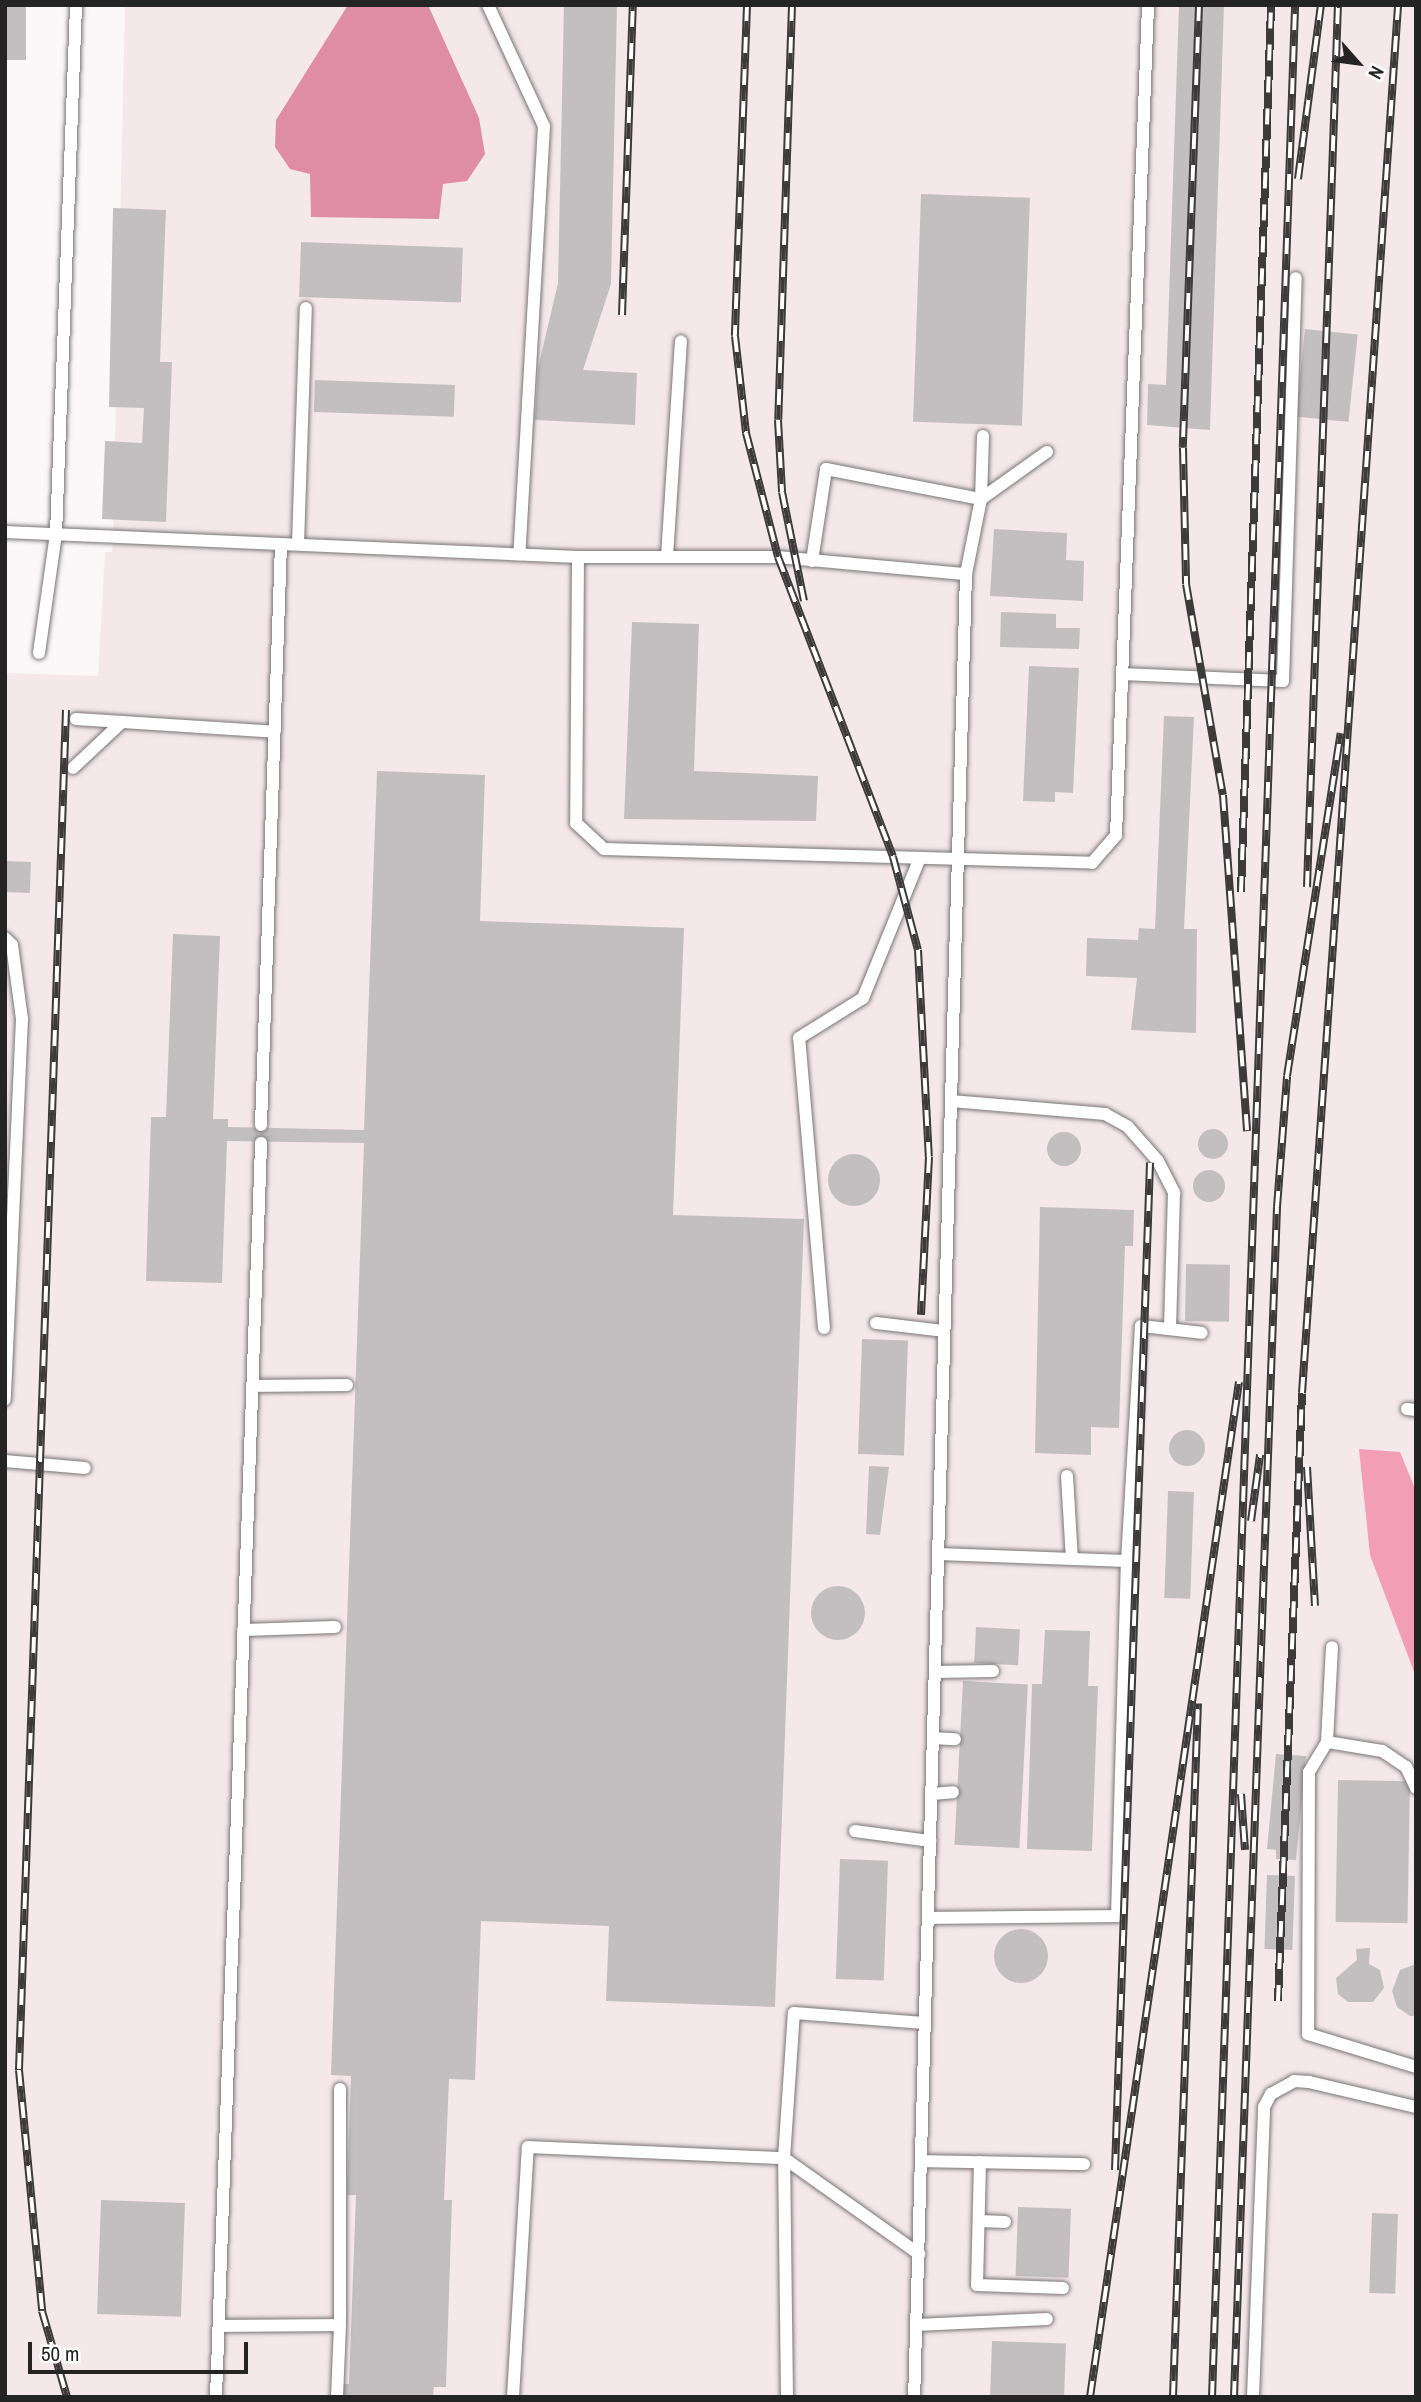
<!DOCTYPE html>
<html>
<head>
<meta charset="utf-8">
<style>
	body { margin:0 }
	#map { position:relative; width:1421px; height:2402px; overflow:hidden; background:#fcf7f8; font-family:"Archivo Narrow",sans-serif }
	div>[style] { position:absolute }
	.built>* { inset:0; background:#f5e8eb }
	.forest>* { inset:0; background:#f29fb6 }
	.water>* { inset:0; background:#de8da4 }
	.building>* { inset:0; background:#c3bfc0; transform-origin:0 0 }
	.round { border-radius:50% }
	.roads { filter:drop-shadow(0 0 2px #797576) drop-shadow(0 0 2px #797576) }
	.lane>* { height:12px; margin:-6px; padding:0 6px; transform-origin:6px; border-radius:6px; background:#fff }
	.rail>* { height:8px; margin-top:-4px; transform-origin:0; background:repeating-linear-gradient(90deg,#fff 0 16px,#3c3a3a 0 32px); box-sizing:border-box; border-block:2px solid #3c3a3a }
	span { translate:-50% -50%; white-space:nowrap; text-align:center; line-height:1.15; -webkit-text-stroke:5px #fff; paint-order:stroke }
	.frame { position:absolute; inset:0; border:7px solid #252424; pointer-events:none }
	.north { position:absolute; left:1323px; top:28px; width:70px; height:70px; -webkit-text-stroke:5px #fff; paint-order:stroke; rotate:118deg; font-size:19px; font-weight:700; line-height:28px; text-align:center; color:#252424 }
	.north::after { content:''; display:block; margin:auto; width:24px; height:32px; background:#252424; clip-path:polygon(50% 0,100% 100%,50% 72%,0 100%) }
	.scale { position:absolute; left:28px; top:2342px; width:220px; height:32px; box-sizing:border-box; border:4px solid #252424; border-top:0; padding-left:9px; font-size:21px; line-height:24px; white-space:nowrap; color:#252424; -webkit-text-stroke:5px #fff; paint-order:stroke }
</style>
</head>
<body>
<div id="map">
	<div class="built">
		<i style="clip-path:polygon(125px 5px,1416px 5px,1416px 2397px,5px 2397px,5px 673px,98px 676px,105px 552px,112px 552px,113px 536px)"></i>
	</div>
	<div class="forest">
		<i style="clip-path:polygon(1359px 1449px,1400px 1452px,1416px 1491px,1416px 1677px,1370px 1555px)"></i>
	</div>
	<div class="water">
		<i style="clip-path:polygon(348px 5px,428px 5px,479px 118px,485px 154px,467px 181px,443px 184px,439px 219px,311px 217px,310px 174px,290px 169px,275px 147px,276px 120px)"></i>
	</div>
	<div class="building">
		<i style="left:5px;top:5px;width:21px;height:55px"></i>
		<i style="clip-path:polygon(564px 5px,617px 5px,611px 284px,583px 370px,637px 373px,635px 425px,535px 420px,538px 368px,558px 283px)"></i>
		<i style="clip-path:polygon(1179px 5px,1224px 5px,1210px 430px,1147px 425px,1148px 384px,1166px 385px)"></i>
		<i style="left:921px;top:194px;width:109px;height:228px;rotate:2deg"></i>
		<i style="clip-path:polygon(113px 208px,166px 210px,160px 362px,172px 362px,166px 522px,102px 519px,105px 441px,142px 443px,144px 408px,109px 407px)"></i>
		<i style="left:301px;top:242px;width:162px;height:55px;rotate:2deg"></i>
		<i style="left:1305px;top:329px;width:53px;height:88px;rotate:6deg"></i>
		<i style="left:315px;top:380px;width:140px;height:32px;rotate:2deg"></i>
		<i style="clip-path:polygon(994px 529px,1067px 533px,1066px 560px,1084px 561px,1083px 601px,990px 596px)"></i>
		<i style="clip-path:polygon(1001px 612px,1056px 614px,1056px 628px,1080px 628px,1079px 649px,1000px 647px)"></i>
		<i style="clip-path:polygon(632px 622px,699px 624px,694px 771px,818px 776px,816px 821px,624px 819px)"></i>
		<i style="clip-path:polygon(1029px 666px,1079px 668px,1073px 793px,1055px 792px,1055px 802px,1023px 801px)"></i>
		<i style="clip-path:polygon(1164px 716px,1194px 717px,1184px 929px,1197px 929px,1196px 1033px,1131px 1030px,1137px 978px,1086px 976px,1087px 938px,1138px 940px,1139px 928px,1155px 929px)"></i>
		<i style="clip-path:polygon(377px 771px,485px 775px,480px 921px,684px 928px,673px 1215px,804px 1219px,775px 2007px,606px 2001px,609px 1926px,481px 1921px,475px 2080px,449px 2079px,444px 2200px,452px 2200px,446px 2387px,434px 2387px,433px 2397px,338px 2397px,338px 2384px,349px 2384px,356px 2195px,347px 2195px,351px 2076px,331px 2075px,364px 1143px,227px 1141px,222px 1283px,146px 1281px,151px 1117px,166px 1117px,173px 934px,220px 936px,213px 1119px,228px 1119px,228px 1127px,364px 1130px)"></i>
		<i style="left:5px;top:861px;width:26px;height:31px;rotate:2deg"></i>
		<i class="round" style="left:1198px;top:1129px;width:30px;height:30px"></i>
		<i class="round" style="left:1047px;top:1132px;width:34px;height:34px"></i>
		<i class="round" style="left:828px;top:1154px;width:52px;height:52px"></i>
		<i class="round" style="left:1193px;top:1170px;width:32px;height:32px"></i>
		<i style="clip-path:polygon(1040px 1207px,1134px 1210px,1133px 1246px,1125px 1246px,1119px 1428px,1091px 1427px,1091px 1455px,1035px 1453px)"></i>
		<i style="left:1186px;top:1264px;width:44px;height:57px;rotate:1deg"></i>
		<i style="left:862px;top:1339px;width:46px;height:115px;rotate:2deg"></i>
		<i class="round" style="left:1169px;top:1430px;width:36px;height:36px"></i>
		<i style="clip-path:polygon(869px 1466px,889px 1467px,880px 1535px,866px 1534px)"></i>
		<i style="left:1168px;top:1491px;width:26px;height:107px;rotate:2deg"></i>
		<i class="round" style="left:811px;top:1586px;width:54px;height:54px"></i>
		<i style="left:976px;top:1627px;width:44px;height:36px;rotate:3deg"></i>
		<i style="clip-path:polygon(1045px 1630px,1090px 1631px,1088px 1686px,1098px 1686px,1092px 1851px,1027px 1849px,1032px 1684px,1042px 1684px)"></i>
		<i style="left:963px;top:1681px;width:65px;height:164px;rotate:3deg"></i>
		<i style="clip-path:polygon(1276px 1754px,1306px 1756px,1296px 1860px,1276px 1859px,1276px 1850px,1267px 1849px)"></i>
		<i style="left:1338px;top:1780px;width:72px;height:142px;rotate:1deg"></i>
		<i style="left:840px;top:1859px;width:48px;height:120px;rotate:2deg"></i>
		<i style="left:1267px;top:1875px;width:28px;height:74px;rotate:2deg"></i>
		<i class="round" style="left:994px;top:1929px;width:54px;height:54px"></i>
		<i style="clip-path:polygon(1370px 1948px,1369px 1964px,1380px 1970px,1384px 1988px,1373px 2002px,1348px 2002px,1338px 1994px,1336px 1978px,1357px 1960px,1356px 1949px)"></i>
		<i style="clip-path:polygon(1416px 1964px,1416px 2016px,1410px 2016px,1397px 2007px,1392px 1991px,1400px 1970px)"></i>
		<i style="left:101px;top:2200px;width:84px;height:114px;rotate:2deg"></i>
		<i style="left:1018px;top:2207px;width:53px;height:69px;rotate:2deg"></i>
		<i style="left:1372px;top:2213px;width:26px;height:80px;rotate:2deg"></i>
		<i style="left:992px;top:2341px;width:74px;height:56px;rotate:2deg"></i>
	</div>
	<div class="roads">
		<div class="lane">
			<i style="left:488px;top:5px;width:133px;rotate:65.2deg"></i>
			<i style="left:544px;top:126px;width:429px;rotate:93.3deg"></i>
			<i style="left:983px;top:436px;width:63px;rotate:91.8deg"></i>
			<i style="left:981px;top:499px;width:81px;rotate:-35.5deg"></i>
			<i style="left:5px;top:532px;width:574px;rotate:2.5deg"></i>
			<i style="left:578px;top:557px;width:200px"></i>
			<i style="left:778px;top:557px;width:189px;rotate:5.2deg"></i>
			<i style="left:966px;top:574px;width:1824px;rotate:91.63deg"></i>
			<i style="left:298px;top:544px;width:236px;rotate:-88.1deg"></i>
			<i style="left:578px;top:557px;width:266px;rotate:90.4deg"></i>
			<i style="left:576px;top:823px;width:38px;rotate:43deg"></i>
			<i style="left:604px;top:849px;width:488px;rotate:1.6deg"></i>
			<i style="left:1092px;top:863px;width:37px;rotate:-49deg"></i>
			<i style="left:1116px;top:835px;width:831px;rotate:-87.79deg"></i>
			<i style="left:667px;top:557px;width:216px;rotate:-86.3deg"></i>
			<i style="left:812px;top:561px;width:93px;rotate:-81.3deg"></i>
			<i style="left:826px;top:469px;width:158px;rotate:11deg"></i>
			<i style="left:981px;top:499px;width:76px;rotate:101.3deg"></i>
			<i style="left:39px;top:653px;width:120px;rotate:-81.9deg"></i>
			<i style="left:56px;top:534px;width:529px;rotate:-87.83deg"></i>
			<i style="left:1122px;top:674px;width:161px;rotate:2.5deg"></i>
			<i style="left:1283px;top:681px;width:403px;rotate:-88.2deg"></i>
			<i style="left:76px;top:719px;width:199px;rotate:3.7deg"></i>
			<i style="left:73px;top:768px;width:67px;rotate:-43.2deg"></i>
			<i style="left:5px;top:938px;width:10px;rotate:45deg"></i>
			<i style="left:12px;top:945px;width:75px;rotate:82.3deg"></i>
			<i style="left:22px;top:1019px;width:381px;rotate:92.6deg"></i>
			<i style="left:951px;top:1101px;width:155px;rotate:4.8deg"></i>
			<i style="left:1105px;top:1114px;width:26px;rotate:29deg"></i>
			<i style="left:1128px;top:1127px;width:45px;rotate:48.6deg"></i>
			<i style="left:1158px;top:1161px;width:36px;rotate:63deg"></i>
			<i style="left:1174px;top:1193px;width:136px;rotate:91.7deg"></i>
			<i style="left:261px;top:1125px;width:581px;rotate:-88.03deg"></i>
			<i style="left:876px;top:1323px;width:68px;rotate:6.7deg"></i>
			<i style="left:824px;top:1328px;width:291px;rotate:-94.9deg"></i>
			<i style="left:799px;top:1038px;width:75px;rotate:-32deg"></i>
			<i style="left:863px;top:998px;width:149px;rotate:-67.9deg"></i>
			<i style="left:252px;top:1386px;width:95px;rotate:-0.6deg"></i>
			<i style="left:1407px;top:1409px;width:9px;rotate:6deg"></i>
			<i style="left:5px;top:1461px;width:80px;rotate:5deg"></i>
			<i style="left:1067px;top:1476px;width:83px;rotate:86.6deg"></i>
			<i style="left:1127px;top:1561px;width:235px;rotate:-86.6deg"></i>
			<i style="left:1141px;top:1326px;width:61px;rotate:6.5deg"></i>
			<i style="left:243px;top:1630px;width:92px;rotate:-1.9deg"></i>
			<i style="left:935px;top:1672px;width:58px;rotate:-1deg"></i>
			<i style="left:933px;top:1738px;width:22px;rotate:3deg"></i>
			<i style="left:1327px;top:1742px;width:95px;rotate:-87deg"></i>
			<i style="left:1416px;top:1788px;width:23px;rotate:-115deg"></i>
			<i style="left:1406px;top:1767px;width:29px;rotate:-146deg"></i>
			<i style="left:1382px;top:1751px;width:56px;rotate:-170.7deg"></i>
			<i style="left:1327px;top:1742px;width:35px;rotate:121deg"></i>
			<i style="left:1309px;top:1772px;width:262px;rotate:90.2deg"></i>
			<i style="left:1308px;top:2034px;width:113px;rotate:17deg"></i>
			<i style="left:932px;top:1794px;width:21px;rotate:-5deg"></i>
			<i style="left:855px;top:1831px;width:76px;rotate:7.6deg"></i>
			<i style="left:928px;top:1918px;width:189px;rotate:-0.6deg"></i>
			<i style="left:1117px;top:1916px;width:355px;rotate:-88.4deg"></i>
			<i style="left:1127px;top:1561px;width:189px;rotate:-177.9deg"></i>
			<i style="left:921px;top:2161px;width:163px;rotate:1.1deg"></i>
			<i style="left:980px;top:2162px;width:123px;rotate:91.4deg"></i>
			<i style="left:977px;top:2285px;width:86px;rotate:2deg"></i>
			<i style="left:979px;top:2221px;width:26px;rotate:2deg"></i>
			<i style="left:916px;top:2325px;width:131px;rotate:-2.6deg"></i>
			<i style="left:219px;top:2326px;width:121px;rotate:-0.5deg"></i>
			<i style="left:340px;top:2325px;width:236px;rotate:-90deg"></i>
			<i style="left:216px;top:2397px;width:1255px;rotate:-87.94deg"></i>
			<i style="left:337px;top:2397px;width:72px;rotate:-87.6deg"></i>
			<i style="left:513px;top:2397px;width:250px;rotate:-86.6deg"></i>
			<i style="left:528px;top:2147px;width:256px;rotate:2.5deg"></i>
			<i style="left:784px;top:2158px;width:145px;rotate:-86.1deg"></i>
			<i style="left:794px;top:2013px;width:131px;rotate:4.4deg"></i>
			<i style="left:787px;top:2397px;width:239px;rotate:-90.7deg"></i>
			<i style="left:784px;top:2158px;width:166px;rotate:35.4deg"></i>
			<i style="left:1253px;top:2397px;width:290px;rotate:-87.8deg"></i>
			<i style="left:1264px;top:2107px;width:15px;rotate:-62deg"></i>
			<i style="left:1271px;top:2094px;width:26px;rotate:-29deg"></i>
			<i style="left:1294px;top:2081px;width:15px;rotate:4deg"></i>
			<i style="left:1309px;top:2082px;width:110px;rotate:13.2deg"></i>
		</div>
	</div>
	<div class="rail">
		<i style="left:747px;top:5px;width:331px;rotate:92.1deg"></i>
		<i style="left:735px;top:336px;width:98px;rotate:83.5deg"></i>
		<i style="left:746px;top:433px;width:128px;rotate:75.5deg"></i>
		<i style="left:778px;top:557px;width:321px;rotate:69deg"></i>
		<i style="left:893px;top:857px;width:96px;rotate:75deg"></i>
		<i style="left:918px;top:950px;width:207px;rotate:87deg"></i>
		<i style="left:929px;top:1157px;width:158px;rotate:92.9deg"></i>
		<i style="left:792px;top:5px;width:415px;rotate:91.9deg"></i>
		<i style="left:778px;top:420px;width:72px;rotate:86.8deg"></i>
		<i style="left:782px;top:492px;width:111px;rotate:78.6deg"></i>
		<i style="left:1199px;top:5px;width:443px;rotate:92.1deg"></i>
		<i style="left:1183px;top:448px;width:136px;rotate:88.7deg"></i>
		<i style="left:1186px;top:584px;width:214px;rotate:80.1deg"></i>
		<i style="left:1223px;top:795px;width:337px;rotate:85.9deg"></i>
		<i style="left:1298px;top:179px;width:176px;rotate:-82.5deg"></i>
		<i style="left:622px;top:315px;width:310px;rotate:-88deg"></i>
		<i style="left:66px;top:710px;width:1361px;rotate:91.98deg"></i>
		<i style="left:19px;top:2070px;width:242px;rotate:84.5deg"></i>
		<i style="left:42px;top:2311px;width:90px;rotate:73.8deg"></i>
		<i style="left:1307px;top:887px;width:883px;rotate:-87.99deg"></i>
		<i style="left:1241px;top:892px;width:888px;rotate:-88.06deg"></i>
		<i style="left:1307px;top:1467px;width:139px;rotate:86.7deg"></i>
		<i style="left:1251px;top:1521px;width:67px;rotate:-82.2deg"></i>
		<i style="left:1241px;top:1794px;width:56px;rotate:85.9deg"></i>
		<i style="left:1278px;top:2001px;width:608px;rotate:-87.74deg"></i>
		<i style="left:1302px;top:1393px;width:1391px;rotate:-86.04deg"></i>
		<i style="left:1115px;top:2170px;width:1008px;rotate:-88.01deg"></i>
		<i style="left:1090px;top:2397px;width:1026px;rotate:-81.65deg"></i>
		<i style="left:1173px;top:2397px;width:694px;rotate:-87.94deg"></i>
		<i style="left:1212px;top:2397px;width:2393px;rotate:-88.01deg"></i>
		<i style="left:1234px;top:2397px;width:1191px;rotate:-87.93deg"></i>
		<i style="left:1277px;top:1207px;width:131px;rotate:-85.6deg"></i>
		<i style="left:1287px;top:1076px;width:347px;rotate:-81.1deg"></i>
	</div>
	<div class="frame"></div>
	<div class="north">N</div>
	<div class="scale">50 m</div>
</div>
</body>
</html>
